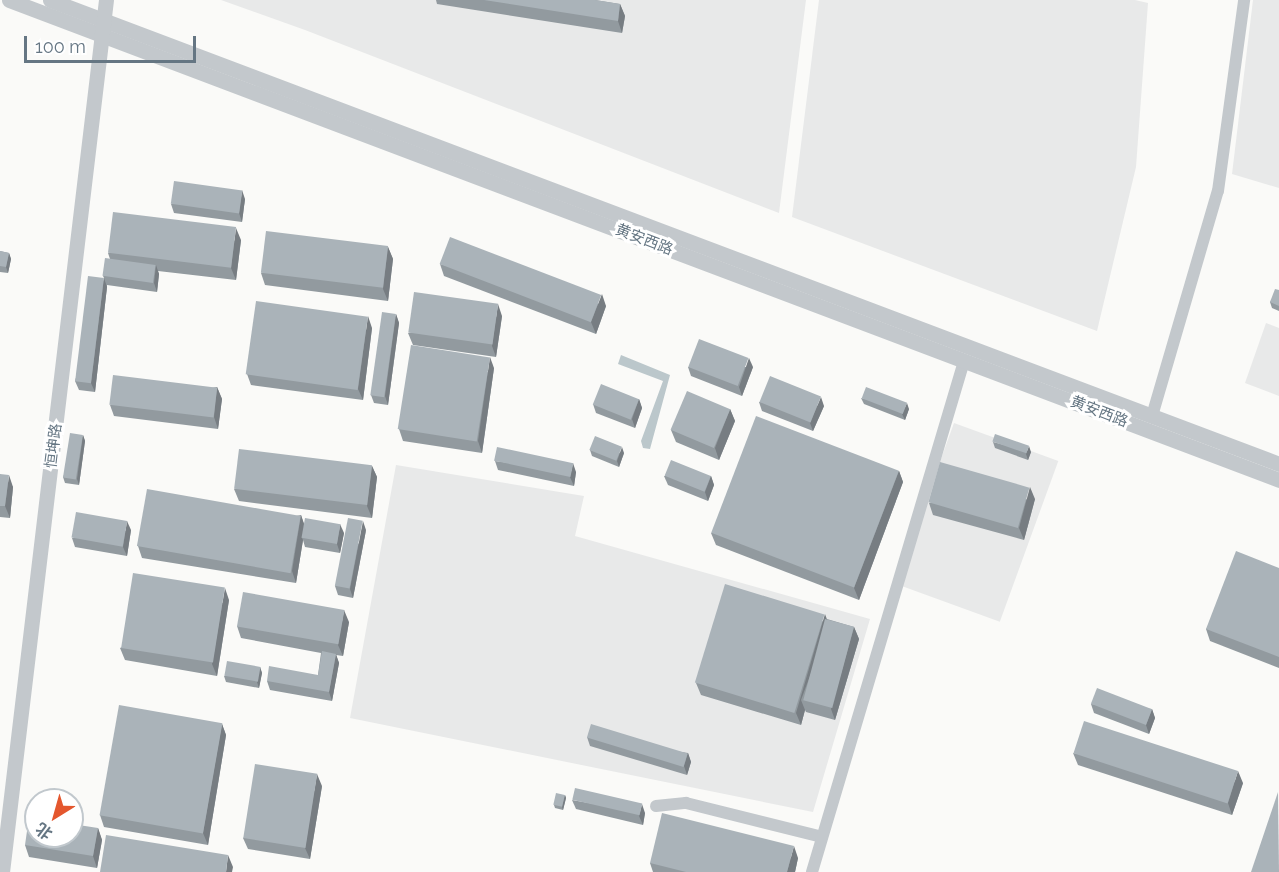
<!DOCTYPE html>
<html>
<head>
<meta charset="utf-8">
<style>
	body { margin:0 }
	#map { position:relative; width:1279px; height:872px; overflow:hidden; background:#fafaf8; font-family:Raleway,"Noto Sans SC",sans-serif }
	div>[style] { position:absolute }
	.built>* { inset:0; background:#e8e9e9; transform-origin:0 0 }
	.water>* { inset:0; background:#bbc7cb }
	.minor>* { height:12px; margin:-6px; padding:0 6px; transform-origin:6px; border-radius:6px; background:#c3c8cc }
	.tertiary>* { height:15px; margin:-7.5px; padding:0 7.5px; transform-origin:7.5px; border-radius:7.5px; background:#c3c8cc }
	.wall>* { inset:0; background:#929a9f }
	.shaded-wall>* { inset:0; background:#777d82 }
	.building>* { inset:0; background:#aab3b9; transform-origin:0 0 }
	span { translate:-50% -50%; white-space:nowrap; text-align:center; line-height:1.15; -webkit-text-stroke:6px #fff; paint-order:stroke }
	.street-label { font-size:15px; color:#657683 }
	.north { position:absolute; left:24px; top:788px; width:60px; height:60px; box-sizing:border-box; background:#fff; border:2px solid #c1c8cd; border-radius:50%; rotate:217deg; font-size:16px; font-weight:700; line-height:24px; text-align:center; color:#657683 }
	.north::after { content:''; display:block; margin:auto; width:21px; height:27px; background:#e4572e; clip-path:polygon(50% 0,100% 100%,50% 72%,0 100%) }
	.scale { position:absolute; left:24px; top:36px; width:172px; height:27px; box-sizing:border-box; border:3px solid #657683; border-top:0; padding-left:8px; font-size:18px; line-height:21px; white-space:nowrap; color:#657683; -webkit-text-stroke:4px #fff; paint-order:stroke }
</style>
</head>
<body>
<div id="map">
	<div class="built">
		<i style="clip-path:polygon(221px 0,806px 0,779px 213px,305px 30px)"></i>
		<i style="clip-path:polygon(819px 0,1135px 0,1148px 3px,1136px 167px,1097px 331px,792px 217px)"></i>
		<i style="clip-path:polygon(1253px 0,1279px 0,1279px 188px,1232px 174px)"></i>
		<i style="clip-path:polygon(1266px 323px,1279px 328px,1279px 396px,1245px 383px)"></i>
		<i style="left:954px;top:423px;width:111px;height:171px;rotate:20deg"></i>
		<i style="clip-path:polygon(396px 465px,584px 496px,575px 536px,870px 619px,813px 812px,350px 718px)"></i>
	</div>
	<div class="water">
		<i style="clip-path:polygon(621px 355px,670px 375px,650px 449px,643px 448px,641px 441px,663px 381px,618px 364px)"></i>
	</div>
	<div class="minor">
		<i style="left:1152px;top:416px;width:234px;rotate:-73.7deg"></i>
		<i style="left:1218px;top:191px;width:193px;rotate:-82.2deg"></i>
		<i style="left:656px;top:806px;width:30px;rotate:-6deg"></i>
		<i style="left:686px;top:803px;width:140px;rotate:14deg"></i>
		<i style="left:812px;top:872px;width:533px;rotate:-73.43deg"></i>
	</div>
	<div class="tertiary">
		<i style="left:9px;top:0;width:1358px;rotate:20.7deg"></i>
		<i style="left:50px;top:0;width:1314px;rotate:20.68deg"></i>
		<i style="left:2px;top:872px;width:878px;rotate:-83.2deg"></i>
	</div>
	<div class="wall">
		<i style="clip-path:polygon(436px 0,595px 0,620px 4px,625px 16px,622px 33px,437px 4px)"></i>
		<i style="clip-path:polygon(245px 199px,242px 222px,174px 213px,171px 204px)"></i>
		<i style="clip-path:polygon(241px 240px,236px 280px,158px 271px,159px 274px,157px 292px,107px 285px,107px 287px,95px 392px,79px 390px,75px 381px,104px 278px,103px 276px,110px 259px,108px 253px)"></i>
		<i style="clip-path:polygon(388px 247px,393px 259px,388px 301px,265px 285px,261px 273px)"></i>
		<i style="clip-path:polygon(0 251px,9px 253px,11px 259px,8px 273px,0 272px)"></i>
		<i style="clip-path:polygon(440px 264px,606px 306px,596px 334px,444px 276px)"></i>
		<i style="clip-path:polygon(1279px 290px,1279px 311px,1272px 308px,1270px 302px)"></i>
		<i style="clip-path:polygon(396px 314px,399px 323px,388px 405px,374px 403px,371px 395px)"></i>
		<i style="clip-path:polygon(502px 316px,496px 357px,413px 345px,408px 333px)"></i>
		<i style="clip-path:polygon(372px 328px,363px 400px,251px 385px,247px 374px)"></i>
		<i style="clip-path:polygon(688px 367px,753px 367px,742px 396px,691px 376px)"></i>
		<i style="clip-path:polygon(494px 368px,482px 453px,403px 441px,399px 429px)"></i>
		<i style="clip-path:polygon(217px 387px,222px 399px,218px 429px,114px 416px,110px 405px)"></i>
		<i style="clip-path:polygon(861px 398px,909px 409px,905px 420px,864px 404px)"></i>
		<i style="clip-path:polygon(639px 399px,642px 408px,635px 428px,596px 413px,593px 404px)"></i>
		<i style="clip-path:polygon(759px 402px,824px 406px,813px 431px,762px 411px)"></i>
		<i style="clip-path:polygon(730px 409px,735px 421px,719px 460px,676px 442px,671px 430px)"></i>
		<i style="clip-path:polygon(83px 435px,85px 441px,79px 485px,65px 483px,63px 477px)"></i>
		<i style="clip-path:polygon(993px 442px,1031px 452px,1028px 460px,995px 448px)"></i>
		<i style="clip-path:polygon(590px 450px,624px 453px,619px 467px,592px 456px)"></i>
		<i style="clip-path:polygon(495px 461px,576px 472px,574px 486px,498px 470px)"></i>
		<i style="clip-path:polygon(372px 466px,377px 477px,372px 518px,239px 501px,234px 489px)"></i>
		<i style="clip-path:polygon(899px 471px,903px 482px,859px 600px,716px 545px,711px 533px)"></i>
		<i style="clip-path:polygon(0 474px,13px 487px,10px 518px,0 517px)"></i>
		<i style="clip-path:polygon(664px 476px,711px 476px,714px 485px,708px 501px,668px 485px)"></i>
		<i style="clip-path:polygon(1035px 499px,1024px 540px,933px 515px,929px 503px)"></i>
		<i style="clip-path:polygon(301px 515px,304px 524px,344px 533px,340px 553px,305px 547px,303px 540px,296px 583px,142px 558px,138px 546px)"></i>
		<i style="clip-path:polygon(131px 530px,127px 556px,75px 547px,72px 538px)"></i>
		<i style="clip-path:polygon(366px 530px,353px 598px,338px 595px,335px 586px)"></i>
		<i style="clip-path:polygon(1279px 568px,1279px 668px,1210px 641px,1206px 629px)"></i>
		<i style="clip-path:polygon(229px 600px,217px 676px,125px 660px,120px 648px)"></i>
		<i style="clip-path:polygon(827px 619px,854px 627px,859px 639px,835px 720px,806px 712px,805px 710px,801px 725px,701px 695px,696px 683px)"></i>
		<i style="clip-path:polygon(349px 622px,343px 656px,336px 655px,339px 663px,332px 701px,270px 690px,267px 681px,318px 675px,321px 653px,241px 638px,237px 626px)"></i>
		<i style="clip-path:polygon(260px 667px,262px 673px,259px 688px,226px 682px,224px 676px)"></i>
		<i style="clip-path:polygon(1091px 704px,1152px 709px,1155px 718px,1149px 734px,1094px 713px)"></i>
		<i style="clip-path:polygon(222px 724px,226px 735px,208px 845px,104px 827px,100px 815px)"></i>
		<i style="clip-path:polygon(587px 737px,688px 753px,691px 762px,687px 775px,590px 746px)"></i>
		<i style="clip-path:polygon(1073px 753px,1243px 783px,1232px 815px,1078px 765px)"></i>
		<i style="clip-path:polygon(322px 786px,310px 859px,248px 849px,243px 838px)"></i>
		<i style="clip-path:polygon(565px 795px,566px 798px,563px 810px,555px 808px,554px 805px)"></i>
		<i style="clip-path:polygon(572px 800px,645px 813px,643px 825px,576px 809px)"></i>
		<i style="clip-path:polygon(98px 828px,102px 840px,97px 868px,29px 857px,25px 845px)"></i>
		<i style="clip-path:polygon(798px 858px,795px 872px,653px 872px,650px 863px)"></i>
	</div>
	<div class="shaded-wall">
		<i style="clip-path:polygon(620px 4px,625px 16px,622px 33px,618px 21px)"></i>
		<i style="clip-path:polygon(242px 190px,245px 199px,242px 222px,239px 213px)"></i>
		<i style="clip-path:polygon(236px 228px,241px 240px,236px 280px,231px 268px)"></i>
		<i style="clip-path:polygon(388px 247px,393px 259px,388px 301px,383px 289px)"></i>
		<i style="clip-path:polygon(9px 253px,11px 259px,8px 273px,6px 267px)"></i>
		<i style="clip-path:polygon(156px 265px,159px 274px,157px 292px,154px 283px)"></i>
		<i style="clip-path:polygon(104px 278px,107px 287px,95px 392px,91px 383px)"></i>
		<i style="clip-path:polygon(602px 294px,606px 306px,596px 334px,591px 322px)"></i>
		<i style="clip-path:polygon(498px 304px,502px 316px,496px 357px,492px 346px)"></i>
		<i style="clip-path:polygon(396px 314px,399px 323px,388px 405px,385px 396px)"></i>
		<i style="clip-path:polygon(368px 316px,372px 328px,363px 400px,358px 389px)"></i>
		<i style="clip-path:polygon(490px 357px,494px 368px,482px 453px,478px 441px)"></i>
		<i style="clip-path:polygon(749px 358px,753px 367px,742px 396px,739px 387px)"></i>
		<i style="clip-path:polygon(217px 387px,222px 399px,218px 429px,214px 417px)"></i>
		<i style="clip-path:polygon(821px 397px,824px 406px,813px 431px,810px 423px)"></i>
		<i style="clip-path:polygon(639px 399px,642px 408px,635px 428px,632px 419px)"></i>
		<i style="clip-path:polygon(907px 403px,909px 409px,905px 420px,902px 414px)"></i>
		<i style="clip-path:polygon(730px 409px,735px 421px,719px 460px,715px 448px)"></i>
		<i style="clip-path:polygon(83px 435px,85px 441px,79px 485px,77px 479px)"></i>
		<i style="clip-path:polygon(1029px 446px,1031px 452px,1028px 460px,1026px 454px)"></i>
		<i style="clip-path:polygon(622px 447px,624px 453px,619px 467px,617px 461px)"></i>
		<i style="clip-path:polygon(573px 463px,576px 472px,574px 486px,570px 477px)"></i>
		<i style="clip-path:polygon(372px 466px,377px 477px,372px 518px,367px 506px)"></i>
		<i style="clip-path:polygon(899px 471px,903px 482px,859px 600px,854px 588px)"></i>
		<i style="clip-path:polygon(9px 475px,13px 487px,10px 518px,5px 506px)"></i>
		<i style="clip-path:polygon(711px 476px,714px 485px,708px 501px,705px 492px)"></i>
		<i style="clip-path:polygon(1030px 487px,1035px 499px,1024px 540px,1019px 528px)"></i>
		<i style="clip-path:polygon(301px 515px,305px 527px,302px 538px,303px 540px,296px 583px,292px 571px)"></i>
		<i style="clip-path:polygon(127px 521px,131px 530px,127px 556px,123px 547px)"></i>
		<i style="clip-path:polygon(363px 521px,366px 530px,353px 598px,350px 589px)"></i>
		<i style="clip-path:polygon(340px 524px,344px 533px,340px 553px,337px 544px)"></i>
		<i style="clip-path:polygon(225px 588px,229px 600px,217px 676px,212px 664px)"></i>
		<i style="clip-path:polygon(344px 610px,349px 622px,343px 656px,338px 645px)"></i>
		<i style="clip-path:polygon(825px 614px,829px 625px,801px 700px,805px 710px,801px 725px,796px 713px)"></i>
		<i style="clip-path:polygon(854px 627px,859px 639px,835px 720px,831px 709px)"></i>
		<i style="clip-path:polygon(336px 654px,339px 663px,332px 701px,329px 692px)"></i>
		<i style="clip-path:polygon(260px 667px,262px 673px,259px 688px,257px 682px)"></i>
		<i style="clip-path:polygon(1152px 709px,1155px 718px,1149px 734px,1146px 725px)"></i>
		<i style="clip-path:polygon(222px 724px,226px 735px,208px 845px,203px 833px)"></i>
		<i style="clip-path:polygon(688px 753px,691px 762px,687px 775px,684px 766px)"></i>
		<i style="clip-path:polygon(1238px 771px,1243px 783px,1232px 815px,1228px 803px)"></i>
		<i style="clip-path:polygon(317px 774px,322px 786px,310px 859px,305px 848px)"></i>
		<i style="clip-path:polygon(565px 795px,566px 798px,563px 810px,562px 807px)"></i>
		<i style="clip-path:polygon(642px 804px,645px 813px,643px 825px,639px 816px)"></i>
		<i style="clip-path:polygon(98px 828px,102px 840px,97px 868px,93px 856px)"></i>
		<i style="clip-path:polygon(794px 846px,798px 858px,795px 872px,787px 872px)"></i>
		<i style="clip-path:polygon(228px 855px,233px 867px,232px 872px,226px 872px)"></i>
	</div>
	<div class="building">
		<i style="clip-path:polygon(484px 0,595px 0,620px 4px,618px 21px)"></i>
		<i style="left:174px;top:181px;width:69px;height:23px;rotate:8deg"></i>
		<i style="left:113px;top:212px;width:124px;height:41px;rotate:7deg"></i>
		<i style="left:266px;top:231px;width:123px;height:42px;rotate:7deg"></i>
		<i style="left:450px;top:237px;width:162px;height:29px;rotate:21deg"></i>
		<i style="clip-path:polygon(0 251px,9px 253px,6px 267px,0 266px)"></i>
		<i style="left:105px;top:258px;width:51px;height:18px;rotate:8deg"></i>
		<i style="left:88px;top:276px;width:16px;height:106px;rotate:7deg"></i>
		<i style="clip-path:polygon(1275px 289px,1279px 290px,1279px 306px,1270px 302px)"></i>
		<i style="left:414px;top:292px;width:85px;height:41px;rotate:8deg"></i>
		<i style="left:256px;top:301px;width:113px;height:74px;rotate:8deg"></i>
		<i style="left:382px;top:312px;width:14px;height:84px;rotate:8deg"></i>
		<i style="left:699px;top:339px;width:53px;height:30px;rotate:21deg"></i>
		<i style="left:411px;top:345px;width:80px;height:85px;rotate:9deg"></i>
		<i style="left:113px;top:375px;width:105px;height:30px;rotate:7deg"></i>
		<i style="left:770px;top:376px;width:55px;height:28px;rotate:22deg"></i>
		<i style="left:601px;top:384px;width:41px;height:22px;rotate:22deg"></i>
		<i style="left:866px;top:387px;width:44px;height:12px;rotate:21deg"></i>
		<i style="left:687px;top:391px;width:47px;height:42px;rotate:23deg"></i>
		<i style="left:756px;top:416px;width:153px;height:125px;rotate:21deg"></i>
		<i style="left:70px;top:433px;width:13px;height:45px;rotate:9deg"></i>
		<i style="left:995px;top:434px;width:36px;height:8px;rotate:19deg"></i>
		<i style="left:595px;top:436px;width:29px;height:15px;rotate:22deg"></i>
		<i style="left:497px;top:447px;width:78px;height:14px;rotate:12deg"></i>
		<i style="left:239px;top:449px;width:134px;height:40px;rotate:7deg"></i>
		<i style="left:671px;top:460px;width:43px;height:17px;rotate:22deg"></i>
		<i style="left:940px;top:462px;width:93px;height:42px;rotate:16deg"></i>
		<i style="clip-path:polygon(0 474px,9px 475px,5px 506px,0 506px)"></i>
		<i style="left:147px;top:489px;width:156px;height:58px;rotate:10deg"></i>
		<i style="left:76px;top:512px;width:52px;height:26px;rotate:10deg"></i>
		<i style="left:305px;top:518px;width:36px;height:20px;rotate:10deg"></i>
		<i style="left:348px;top:518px;width:15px;height:69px;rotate:11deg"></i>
		<i style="clip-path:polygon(1236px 551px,1279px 568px,1279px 657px,1206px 629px)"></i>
		<i style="left:133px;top:573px;width:93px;height:76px;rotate:9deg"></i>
		<i style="left:725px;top:584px;width:104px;height:103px;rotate:17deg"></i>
		<i style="left:243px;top:592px;width:103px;height:35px;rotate:10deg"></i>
		<i style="left:825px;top:619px;width:30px;height:84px;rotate:15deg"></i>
		<i style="clip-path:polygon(322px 651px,336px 654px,329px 692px,267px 681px,269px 666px,318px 675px)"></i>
		<i style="left:227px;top:661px;width:34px;height:15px;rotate:10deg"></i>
		<i style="left:1097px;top:688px;width:59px;height:17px;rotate:21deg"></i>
		<i style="left:119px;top:705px;width:105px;height:112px;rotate:10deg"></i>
		<i style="left:1084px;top:721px;width:162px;height:34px;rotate:18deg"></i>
		<i style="left:591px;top:724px;width:101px;height:14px;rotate:17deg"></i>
		<i style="left:255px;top:764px;width:63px;height:75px;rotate:9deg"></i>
		<i style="left:575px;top:788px;width:69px;height:12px;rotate:13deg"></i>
		<i style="clip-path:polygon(1278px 792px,1279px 872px,1251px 872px)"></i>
		<i style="left:556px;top:793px;width:9px;height:12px;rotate:13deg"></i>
		<i style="clip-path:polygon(662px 813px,794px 846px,787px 872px,686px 872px,650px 863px)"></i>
		<i style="clip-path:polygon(29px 817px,36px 818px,36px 836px,72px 836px,72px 824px,98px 828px,93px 856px,25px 845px)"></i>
		<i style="clip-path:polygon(106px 835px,228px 855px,226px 872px,100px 872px)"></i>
	</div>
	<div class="street-label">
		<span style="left:644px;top:240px;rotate:21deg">黄安西路</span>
		<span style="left:1099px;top:412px;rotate:21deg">黄安西路</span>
		<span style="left:54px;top:446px;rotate:-83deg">恒坤路</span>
	</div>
	<div class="north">北</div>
	<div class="scale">100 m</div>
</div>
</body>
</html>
